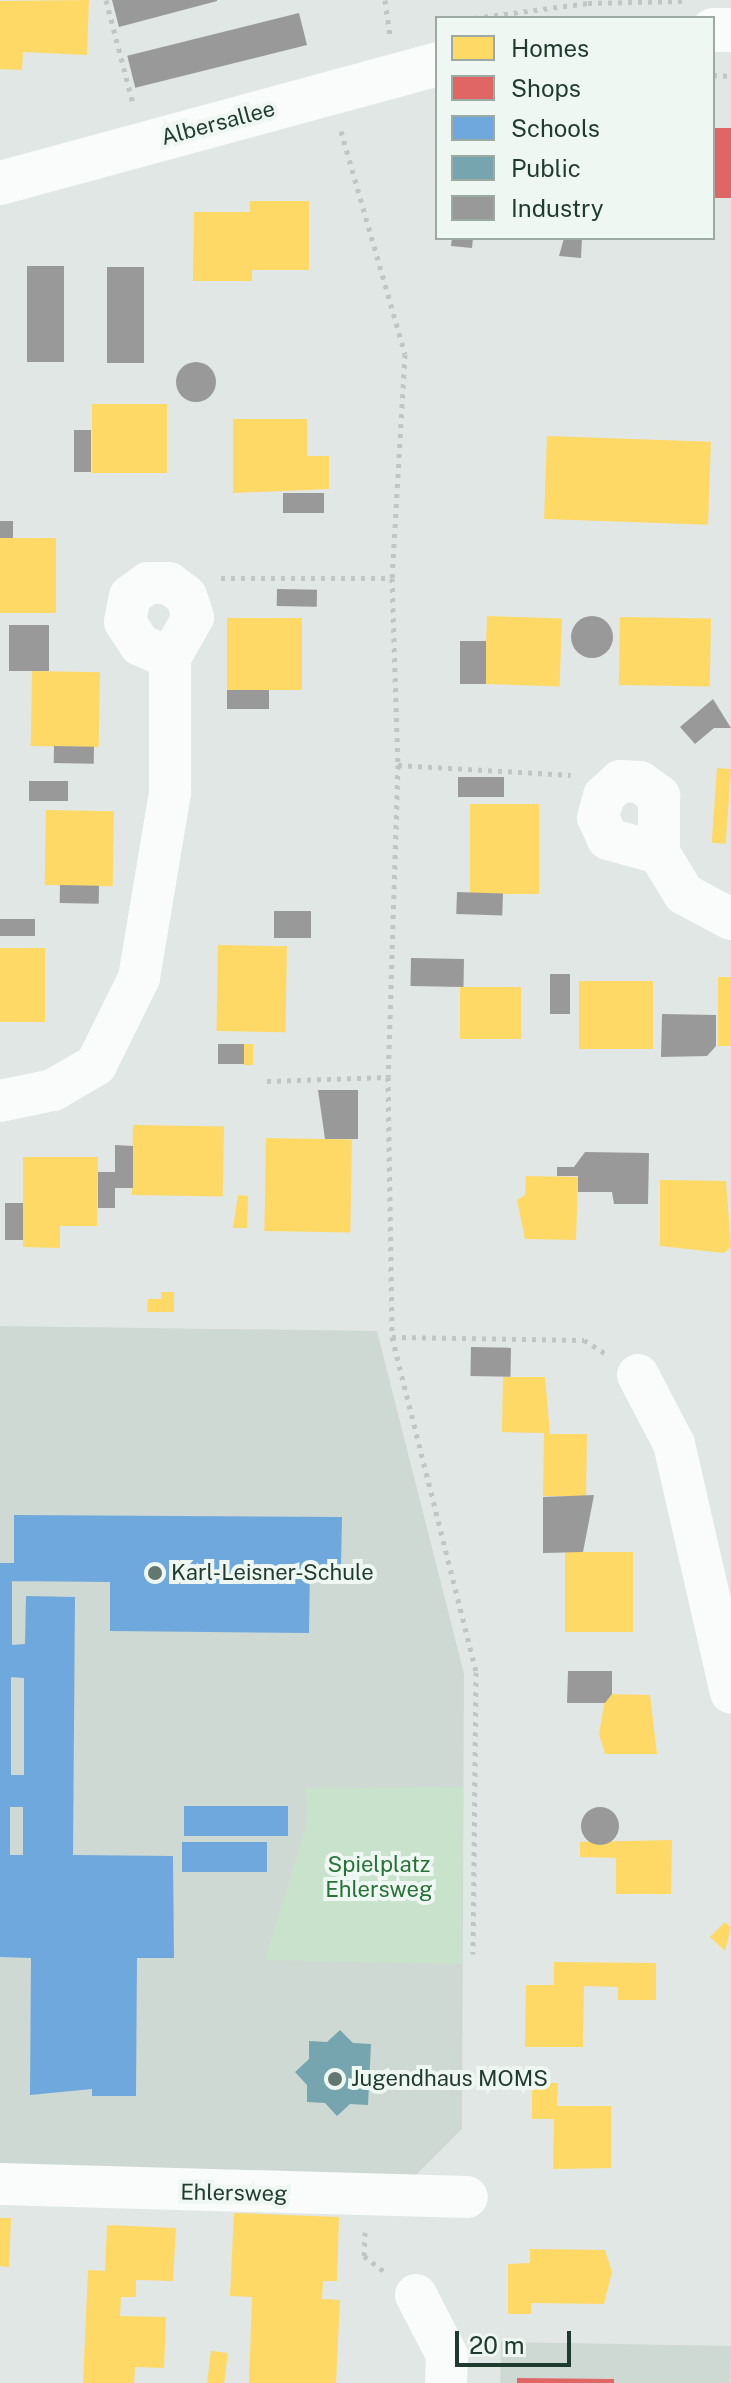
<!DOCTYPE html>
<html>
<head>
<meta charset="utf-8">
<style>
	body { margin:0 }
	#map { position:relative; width:731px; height:2383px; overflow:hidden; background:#e1e7e4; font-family:"Public Sans",sans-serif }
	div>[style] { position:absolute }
	.built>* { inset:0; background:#ced9d3; transform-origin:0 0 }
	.green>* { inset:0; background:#c9e2cc }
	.homes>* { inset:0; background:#ffd966; transform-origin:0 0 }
	.shops>* { inset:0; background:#e06666; transform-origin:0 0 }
	.schools>* { inset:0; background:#6fa8dc; transform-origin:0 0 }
	.public>* { inset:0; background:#76a5af }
	.industry>* { inset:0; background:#999; transform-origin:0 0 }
	.round { border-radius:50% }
	.path>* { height:5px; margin-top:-2.5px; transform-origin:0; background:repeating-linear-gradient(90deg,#bfc7c3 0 4px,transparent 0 10px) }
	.minor>* { height:42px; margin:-21px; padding:0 21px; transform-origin:21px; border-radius:21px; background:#fafbfb }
	.tertiary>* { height:44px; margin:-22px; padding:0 22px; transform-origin:22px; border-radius:22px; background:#fafbfb }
	.dots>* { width:22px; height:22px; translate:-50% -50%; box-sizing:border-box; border:4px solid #eef7f1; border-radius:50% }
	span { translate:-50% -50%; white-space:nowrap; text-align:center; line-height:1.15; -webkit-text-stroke:8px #eef7f1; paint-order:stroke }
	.street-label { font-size:22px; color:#1f3a2e }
	.poi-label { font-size:22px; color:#1f3a2e }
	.left { translate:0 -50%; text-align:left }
	.park-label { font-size:22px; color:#277239 }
	.legend { position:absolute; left:435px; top:16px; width:280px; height:224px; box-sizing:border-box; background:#eef7f1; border:2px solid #9baba3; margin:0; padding:10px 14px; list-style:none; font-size:24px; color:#1f3a2e }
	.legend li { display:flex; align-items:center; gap:16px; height:40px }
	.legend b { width:40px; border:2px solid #9baba3 }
	.scale { position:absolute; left:455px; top:2331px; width:116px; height:36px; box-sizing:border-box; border:4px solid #1f3a2e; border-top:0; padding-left:10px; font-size:24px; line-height:28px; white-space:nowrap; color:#1f3a2e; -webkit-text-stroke:6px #eef7f1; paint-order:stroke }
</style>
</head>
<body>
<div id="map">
	<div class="built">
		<i style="clip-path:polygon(0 1326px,377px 1331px,464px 1674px,462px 2129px,406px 2185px,0 2163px)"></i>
		<i style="left:501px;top:2342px;width:230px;height:41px;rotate:1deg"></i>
	</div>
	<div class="green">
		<i style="clip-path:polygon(463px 1787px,462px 1964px,265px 1960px,307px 1822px,306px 1788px)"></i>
	</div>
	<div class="homes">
		<i style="clip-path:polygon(89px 0,87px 55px,23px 52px,22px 70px,0 69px,0 1px)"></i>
		<i style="clip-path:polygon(250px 201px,309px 201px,309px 270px,252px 270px,252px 281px,193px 281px,194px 212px,250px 212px)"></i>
		<i style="left:92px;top:404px;width:75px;height:69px"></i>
		<i style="clip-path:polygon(233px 419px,307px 419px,307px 456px,329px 456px,329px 489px,233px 493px)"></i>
		<i style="left:547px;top:436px;width:164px;height:83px;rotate:2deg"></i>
		<i style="left:0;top:538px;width:56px;height:75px"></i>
		<i style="left:487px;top:616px;width:75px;height:68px;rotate:2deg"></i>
		<i style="left:620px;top:617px;width:91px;height:68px;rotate:1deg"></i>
		<i style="left:227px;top:618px;width:75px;height:72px"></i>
		<i style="left:32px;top:671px;width:68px;height:75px;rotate:1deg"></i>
		<i style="left:717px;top:768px;width:14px;height:75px;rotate:4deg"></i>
		<i style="left:470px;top:804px;width:69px;height:90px"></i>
		<i style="left:46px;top:810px;width:68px;height:75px;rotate:1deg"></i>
		<i style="left:218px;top:945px;width:69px;height:86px;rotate:1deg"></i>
		<i style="left:0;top:948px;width:45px;height:74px"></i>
		<i style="left:718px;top:977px;width:13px;height:69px"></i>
		<i style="left:579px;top:981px;width:74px;height:68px"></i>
		<i style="left:460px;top:987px;width:61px;height:52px"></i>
		<i style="left:244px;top:1044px;width:9px;height:21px"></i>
		<i style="left:133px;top:1125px;width:91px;height:70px;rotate:1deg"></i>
		<i style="left:266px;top:1138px;width:86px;height:93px;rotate:1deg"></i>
		<i style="clip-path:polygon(23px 1157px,98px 1157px,97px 1226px,60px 1226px,60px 1248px,23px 1247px)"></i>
		<i style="clip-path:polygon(526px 1176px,578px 1177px,576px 1240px,525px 1239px,517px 1200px,525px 1195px)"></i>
		<i style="clip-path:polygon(660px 1180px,726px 1181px,731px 1247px,724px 1253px,660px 1246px)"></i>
		<i style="clip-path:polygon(238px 1195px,248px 1196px,247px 1228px,233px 1228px)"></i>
		<i style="clip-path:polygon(161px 1292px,174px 1292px,174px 1312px,147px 1312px,148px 1299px,161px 1299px)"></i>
		<i style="clip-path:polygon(503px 1377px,545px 1377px,550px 1434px,587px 1434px,586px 1496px,543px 1496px,544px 1433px,502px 1432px)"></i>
		<i style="left:565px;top:1552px;width:68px;height:80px"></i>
		<i style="clip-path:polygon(606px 1694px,650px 1695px,657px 1754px,605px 1754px,599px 1734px)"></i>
		<i style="clip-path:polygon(672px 1840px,671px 1894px,616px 1894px,616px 1858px,580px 1857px,580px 1842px)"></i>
		<i style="clip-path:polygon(725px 1922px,731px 1928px,725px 1951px,710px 1937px)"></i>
		<i style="clip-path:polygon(554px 1962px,656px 1963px,656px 2000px,618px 2000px,618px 1987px,584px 1986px,583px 2047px,525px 2047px,526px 1985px,554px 1985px)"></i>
		<i style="clip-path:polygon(532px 2083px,558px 2083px,557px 2106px,611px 2106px,611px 2168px,553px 2169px,554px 2119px,532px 2119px)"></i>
		<i style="clip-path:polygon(234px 2213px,339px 2217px,337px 2281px,323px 2281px,322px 2299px,340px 2300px,336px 2383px,249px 2383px,252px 2297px,230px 2296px)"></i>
		<i style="clip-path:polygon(0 2218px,11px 2218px,9px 2267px,0 2266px)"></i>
		<i style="clip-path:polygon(107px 2225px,176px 2228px,173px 2281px,136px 2280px,136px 2297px,121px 2297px,120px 2316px,166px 2317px,164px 2368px,135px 2367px,134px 2383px,83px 2383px,88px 2270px,105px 2271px)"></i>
		<i style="clip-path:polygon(530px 2249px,605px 2250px,612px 2272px,604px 2304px,531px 2303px,531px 2314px,508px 2314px,508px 2264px,530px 2263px)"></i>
		<i style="left:211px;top:2351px;width:17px;height:32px;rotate:7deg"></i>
	</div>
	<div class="shops">
		<i style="left:713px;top:128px;width:18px;height:70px"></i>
		<i style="clip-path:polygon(517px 2378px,614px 2379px,614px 2383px,517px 2383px)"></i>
	</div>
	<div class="schools">
		<i style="clip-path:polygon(evenodd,14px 1515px,342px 1517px,341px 1566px,310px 1566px,309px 1633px,110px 1631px,110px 1582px,12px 1581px,12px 1645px,25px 1644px,26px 1596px,75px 1597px,73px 1855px,173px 1856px,174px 1958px,137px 1958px,136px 2096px,92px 2096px,92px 2089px,30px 2095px,31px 1958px,0 1957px,0 1563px,14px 1563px,14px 1515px,11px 1677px,24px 1678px,24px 1775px,11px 1775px,11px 1677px,14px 1515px,10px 1807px,23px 1807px,23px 1855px,10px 1855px,10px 1807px)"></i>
		<i style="left:184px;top:1806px;width:104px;height:30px"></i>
		<i style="left:267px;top:1842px;width:30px;height:85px;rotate:90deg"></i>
	</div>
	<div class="public">
		<i style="clip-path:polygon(340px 2030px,353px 2043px,371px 2044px,368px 2105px,350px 2104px,337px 2116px,325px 2103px,307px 2102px,307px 2085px,295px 2072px,309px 2059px,309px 2041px,327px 2042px)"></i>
	</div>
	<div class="industry">
		<i style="clip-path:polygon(112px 0,217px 0,217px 1px,119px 27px)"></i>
		<i style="left:299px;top:13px;width:33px;height:177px;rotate:76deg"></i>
		<i style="clip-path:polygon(452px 238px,473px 238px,472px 248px,451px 246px)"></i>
		<i style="clip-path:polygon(564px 238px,582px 238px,581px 258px,559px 256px)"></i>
		<i style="left:27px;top:266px;width:37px;height:96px"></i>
		<i style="left:107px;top:267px;width:37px;height:96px"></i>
		<i class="round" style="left:176px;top:362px;width:40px;height:40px"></i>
		<i style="left:74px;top:430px;width:17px;height:42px"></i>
		<i style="left:324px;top:493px;width:20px;height:41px;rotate:90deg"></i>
		<i style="left:0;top:521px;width:13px;height:17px"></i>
		<i style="left:277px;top:589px;width:40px;height:17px;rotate:1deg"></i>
		<i class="round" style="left:571px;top:616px;width:42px;height:42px"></i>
		<i style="left:9px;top:625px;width:40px;height:46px"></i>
		<i style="left:460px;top:641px;width:26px;height:43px"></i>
		<i style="left:227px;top:690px;width:42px;height:19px"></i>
		<i style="clip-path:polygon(713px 699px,731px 728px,714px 728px,695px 744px,680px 727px)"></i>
		<i style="left:54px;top:746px;width:40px;height:17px;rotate:1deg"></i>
		<i style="left:458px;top:777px;width:46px;height:20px"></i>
		<i style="left:29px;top:781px;width:39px;height:20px"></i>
		<i style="left:60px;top:885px;width:39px;height:18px;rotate:1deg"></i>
		<i style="left:457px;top:892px;width:46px;height:22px;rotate:2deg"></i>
		<i style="left:274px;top:911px;width:37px;height:27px"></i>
		<i style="left:0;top:919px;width:35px;height:17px"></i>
		<i style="left:411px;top:958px;width:53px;height:28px;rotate:1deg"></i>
		<i style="left:550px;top:974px;width:20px;height:40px"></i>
		<i style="clip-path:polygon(662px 1014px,716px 1015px,716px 1046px,707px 1056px,661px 1057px)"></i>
		<i style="left:218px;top:1044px;width:26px;height:20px"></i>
		<i style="clip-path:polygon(318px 1090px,358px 1090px,358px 1139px,325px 1139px)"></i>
		<i style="clip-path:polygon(115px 1145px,133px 1146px,133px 1188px,115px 1188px,115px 1208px,98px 1208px,98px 1172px,115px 1172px)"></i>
		<i style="clip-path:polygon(585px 1152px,649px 1153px,648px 1204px,614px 1204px,612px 1192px,578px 1192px,578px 1176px,557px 1176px,557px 1167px,574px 1167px)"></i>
		<i style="left:5px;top:1203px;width:18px;height:37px"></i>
		<i style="left:471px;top:1347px;width:40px;height:29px;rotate:1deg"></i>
		<i style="clip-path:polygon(594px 1495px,583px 1552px,543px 1553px,543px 1497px)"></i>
		<i style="clip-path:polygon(568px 1671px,612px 1671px,612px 1694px,605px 1703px,567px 1703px)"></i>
		<i class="round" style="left:581px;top:1807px;width:38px;height:38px"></i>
	</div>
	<div class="path">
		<i style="left:106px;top:0;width:107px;rotate:75.4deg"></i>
		<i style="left:385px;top:0;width:37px;rotate:82deg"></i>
		<i style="left:474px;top:18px;width:115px;rotate:-7.5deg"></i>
		<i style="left:588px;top:3px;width:95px;rotate:-1.2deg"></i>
		<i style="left:713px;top:75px;width:18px;rotate:3deg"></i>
		<i style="left:341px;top:131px;width:232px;rotate:74deg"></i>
		<i style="left:405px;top:354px;width:224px;rotate:93.3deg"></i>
		<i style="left:392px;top:578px;width:187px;rotate:88.2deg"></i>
		<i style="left:398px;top:765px;width:312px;rotate:91.8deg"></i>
		<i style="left:388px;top:1077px;width:260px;rotate:89.1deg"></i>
		<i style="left:392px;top:1337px;width:345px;rotate:75.9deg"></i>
		<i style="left:476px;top:1672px;width:282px;rotate:90.6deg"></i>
		<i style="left:221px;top:578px;width:171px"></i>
		<i style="left:398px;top:765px;width:173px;rotate:3.3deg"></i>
		<i style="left:267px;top:1081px;width:121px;rotate:-1.9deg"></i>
		<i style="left:392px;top:1337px;width:192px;rotate:0.9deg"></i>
		<i style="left:584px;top:1340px;width:26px;rotate:32deg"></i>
		<i style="left:365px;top:2232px;width:24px;rotate:92deg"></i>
		<i style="left:364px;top:2256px;width:26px;rotate:37deg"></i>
	</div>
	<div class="minor">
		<i style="left:659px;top:853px;width:53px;rotate:-164.6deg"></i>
		<i style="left:608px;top:839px;width:23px;rotate:-115deg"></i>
		<i style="left:598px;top:818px;width:23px;rotate:-75deg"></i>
		<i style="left:604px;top:796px;width:22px;rotate:-43deg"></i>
		<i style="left:620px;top:781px;width:20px;rotate:3deg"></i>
		<i style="left:640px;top:782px;width:24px;rotate:36deg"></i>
		<i style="left:659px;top:796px;width:57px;rotate:90deg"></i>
		<i style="left:659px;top:853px;width:48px;rotate:58.6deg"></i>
		<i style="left:684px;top:894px;width:53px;rotate:28deg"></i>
		<i style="left:0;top:1101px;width:54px;rotate:-11.7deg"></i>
		<i style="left:53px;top:1090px;width:50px;rotate:-30.2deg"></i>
		<i style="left:96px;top:1065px;width:97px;rotate:-63.7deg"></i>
		<i style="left:139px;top:978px;width:189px;rotate:-80.5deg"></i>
		<i style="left:170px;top:792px;width:134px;rotate:-90deg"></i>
		<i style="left:170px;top:658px;width:47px;rotate:-60.7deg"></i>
		<i style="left:193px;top:617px;width:22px;rotate:-108deg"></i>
		<i style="left:186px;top:596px;width:21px;rotate:-143deg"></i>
		<i style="left:169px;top:583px;width:21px;rotate:180deg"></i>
		<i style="left:148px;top:583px;width:22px;rotate:144deg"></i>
		<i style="left:130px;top:596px;width:26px;rotate:101deg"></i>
		<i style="left:125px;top:622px;width:27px;rotate:57deg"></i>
		<i style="left:140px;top:645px;width:33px;rotate:23deg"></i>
		<i style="left:638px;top:1375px;width:78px;rotate:62.4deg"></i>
		<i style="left:674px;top:1444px;width:255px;rotate:77.1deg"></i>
		<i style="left:0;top:2184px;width:467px;rotate:1.6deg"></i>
		<i style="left:416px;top:2295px;width:68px;rotate:62.7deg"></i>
		<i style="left:447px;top:2355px;width:28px;rotate:92deg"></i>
	</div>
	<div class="tertiary">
		<i style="left:713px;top:30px;width:18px"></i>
		<i style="left:0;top:183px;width:453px;rotate:-15.2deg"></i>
	</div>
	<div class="dots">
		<i style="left:155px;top:1573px;background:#63776e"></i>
		<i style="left:335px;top:2079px;background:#63776e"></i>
	</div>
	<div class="street-label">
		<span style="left:218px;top:123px;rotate:-15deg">Albersallee</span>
		<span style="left:234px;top:2193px;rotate:1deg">Ehlersweg</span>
	</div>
	<div class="poi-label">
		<span class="left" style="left:171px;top:1573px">Karl-Leisner-Schule</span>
		<span class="left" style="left:351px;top:2079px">Jugendhaus MOMS</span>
	</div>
	<div class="park-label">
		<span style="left:379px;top:1877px">Spielplatz<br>Ehlersweg</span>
	</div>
	<ul class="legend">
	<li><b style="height:22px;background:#ffd966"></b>Homes</li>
	<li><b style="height:22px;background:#e06666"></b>Shops</li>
	<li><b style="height:22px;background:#6fa8dc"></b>Schools</li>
	<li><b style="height:22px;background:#76a5af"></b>Public</li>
	<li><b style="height:22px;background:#999"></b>Industry</li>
	</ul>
	<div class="scale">20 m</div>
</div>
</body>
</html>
